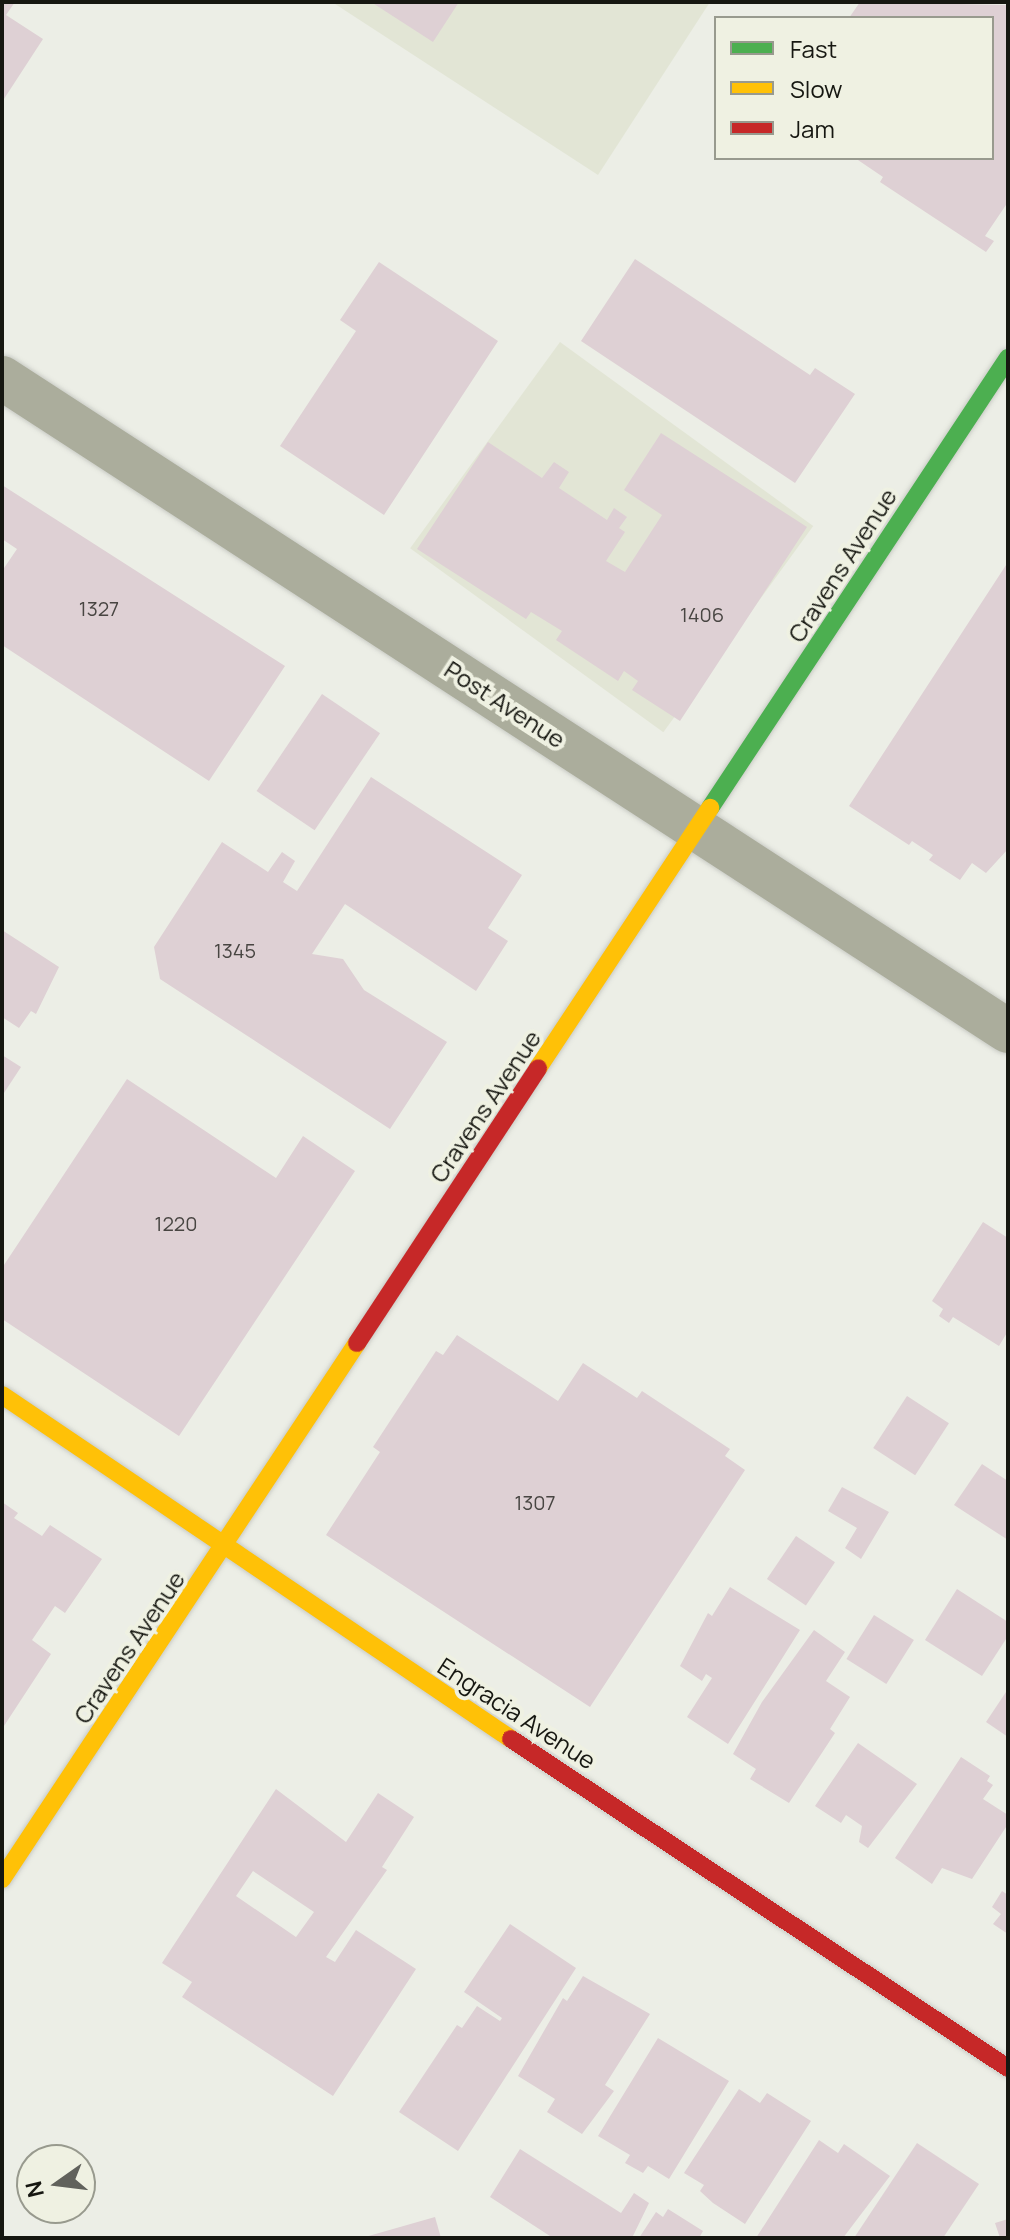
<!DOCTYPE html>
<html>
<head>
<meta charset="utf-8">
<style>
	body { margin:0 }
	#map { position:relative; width:1010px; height:2240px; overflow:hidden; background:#eceee6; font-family:Manrope,sans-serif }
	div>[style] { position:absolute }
	.built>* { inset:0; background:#e2e5d5; transform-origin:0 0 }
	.building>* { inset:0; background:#ded0d4; transform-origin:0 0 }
	.roads { filter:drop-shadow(0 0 2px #c9cbc5) drop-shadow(0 0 2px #c9cbc5) }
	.street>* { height:44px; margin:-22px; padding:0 22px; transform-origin:22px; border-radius:22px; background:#abad9c }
	.fast>* { height:18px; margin:-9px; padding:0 9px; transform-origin:9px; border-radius:9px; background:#4caf50 }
	.slow>* { height:18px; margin:-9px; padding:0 9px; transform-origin:9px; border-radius:9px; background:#ffc107 }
	.jam>* { height:18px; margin:-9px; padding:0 9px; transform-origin:9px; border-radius:9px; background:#c62828 }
	span { translate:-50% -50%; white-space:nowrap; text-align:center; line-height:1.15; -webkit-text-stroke:8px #eff1e2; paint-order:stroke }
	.number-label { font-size:20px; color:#484542 }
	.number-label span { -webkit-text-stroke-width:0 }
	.street-label { font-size:24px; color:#161711 }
	.frame { position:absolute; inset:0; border:4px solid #161711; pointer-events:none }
	.legend { position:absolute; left:714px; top:16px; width:280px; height:144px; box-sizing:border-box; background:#eff1e2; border:2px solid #989a8e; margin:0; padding:10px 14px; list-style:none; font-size:24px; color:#161711 }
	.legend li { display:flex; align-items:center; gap:16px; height:40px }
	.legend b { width:40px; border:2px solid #989a8e }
	.north { position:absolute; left:16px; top:2144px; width:80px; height:80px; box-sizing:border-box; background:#eff1e2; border:2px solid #989a8e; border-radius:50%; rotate:256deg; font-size:22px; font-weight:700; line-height:32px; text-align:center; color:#161711 }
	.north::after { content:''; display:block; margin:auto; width:28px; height:36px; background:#61625c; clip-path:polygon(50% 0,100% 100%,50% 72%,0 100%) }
</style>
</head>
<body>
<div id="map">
	<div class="built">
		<i style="clip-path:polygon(332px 2px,710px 2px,598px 175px)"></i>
		<i style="left:560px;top:342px;width:313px;height:255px;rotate:36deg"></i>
	</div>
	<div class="building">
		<i style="clip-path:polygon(2px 2px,15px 2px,6px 15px,43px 39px,2px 102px)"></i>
		<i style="clip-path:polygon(371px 2px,459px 2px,433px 42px)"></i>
		<i style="clip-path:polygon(860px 2px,1008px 5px,1008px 202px,985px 236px,994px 241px,986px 252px,880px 182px,883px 177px,855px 158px,992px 158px,992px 18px,849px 18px)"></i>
		<i style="clip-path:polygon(635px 259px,810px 375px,815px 368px,855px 394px,795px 483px,581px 341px)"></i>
		<i style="clip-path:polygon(379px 262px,498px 341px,384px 515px,280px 446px,356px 331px,340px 320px)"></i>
		<i style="clip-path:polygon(661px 433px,807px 527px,680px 721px,632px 690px,638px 681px,624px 671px,618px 681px,556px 640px,562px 631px,531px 612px,526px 619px,417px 549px,488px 442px,542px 478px,554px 462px,569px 472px,559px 488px,607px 520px,614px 508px,627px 517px,619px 528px,625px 532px,606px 561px,625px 572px,662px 515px,624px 490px)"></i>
		<i style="clip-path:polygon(2px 485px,285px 666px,209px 781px,2px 645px,2px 571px,17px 549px,2px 539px)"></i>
		<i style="clip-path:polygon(1008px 562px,1008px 849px,986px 873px,972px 863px,960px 880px,929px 860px,933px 855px,912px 841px,909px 845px,849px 806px)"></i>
		<i style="left:322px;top:694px;width:70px;height:117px;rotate:34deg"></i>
		<i style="clip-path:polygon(371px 777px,522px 875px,488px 928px,508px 941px,476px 991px,345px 904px,312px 954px,343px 959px,364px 990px,447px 1042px,390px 1129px,160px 979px,154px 947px,222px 842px,268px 872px,282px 852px,295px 861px,283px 882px,297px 891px)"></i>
		<i style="clip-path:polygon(2px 930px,59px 967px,36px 1014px,31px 1011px,19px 1028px,2px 1017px)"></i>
		<i style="clip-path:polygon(2px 1055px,21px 1067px,2px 1096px)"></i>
		<i style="clip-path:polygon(127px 1079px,276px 1178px,303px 1136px,355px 1171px,179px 1436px,2px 1319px,2px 1268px)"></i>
		<i style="clip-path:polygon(983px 1222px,1008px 1238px,1008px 1331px,999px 1346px,953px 1317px,949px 1323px,939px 1316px,943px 1309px,932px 1301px)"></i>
		<i style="clip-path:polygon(457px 1335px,558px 1401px,583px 1363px,637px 1398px,642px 1391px,730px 1449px,725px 1456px,745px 1470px,590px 1707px,326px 1535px,380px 1452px,373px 1447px,436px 1351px,443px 1355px)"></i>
		<i style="left:907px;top:1396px;width:50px;height:62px;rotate:33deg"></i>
		<i style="clip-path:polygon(982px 1464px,1008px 1481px,1008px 1540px,954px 1505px)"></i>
		<i style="clip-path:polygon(842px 1487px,889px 1512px,861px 1559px,845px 1548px,857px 1528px,828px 1511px)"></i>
		<i style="clip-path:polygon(2px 1502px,18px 1513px,14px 1518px,42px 1536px,50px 1525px,102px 1559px,65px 1613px,55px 1606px,32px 1640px,51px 1654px,2px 1729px)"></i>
		<i style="left:796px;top:1536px;width:47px;height:52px;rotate:34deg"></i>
		<i style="clip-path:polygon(730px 1587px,800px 1630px,728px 1744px,687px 1717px,712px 1678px,706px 1674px,702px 1681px,680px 1666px,708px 1613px,712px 1616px)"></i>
		<i style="clip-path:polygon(957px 1589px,1008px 1622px,1008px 1636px,982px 1676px,925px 1640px)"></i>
		<i style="left:874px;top:1615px;width:47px;height:52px;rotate:32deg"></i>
		<i style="clip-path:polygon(814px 1630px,845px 1652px,826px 1681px,850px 1697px,830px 1729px,835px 1733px,789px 1803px,750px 1779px,756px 1769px,733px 1754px,762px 1702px)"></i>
		<i style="clip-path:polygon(1008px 1689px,1008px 1737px,986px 1722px)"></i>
		<i style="clip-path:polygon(858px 1743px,917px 1784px,868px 1848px,859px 1842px,862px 1826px,846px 1815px,841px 1823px,815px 1806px)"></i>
		<i style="clip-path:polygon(961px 1757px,990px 1776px,987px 1781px,993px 1785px,983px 1799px,1008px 1815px,1008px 1824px,972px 1879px,942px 1868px,932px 1884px,895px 1858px)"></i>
		<i style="clip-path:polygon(evenodd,276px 1789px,346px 1842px,378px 1793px,414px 1817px,382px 1867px,387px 1870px,326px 1957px,335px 1962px,356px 1930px,416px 1969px,333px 2096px,182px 1997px,192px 1982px,162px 1963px,276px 1789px,253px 1871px,314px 1912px,296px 1937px,236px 1896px,253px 1871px)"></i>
		<i style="clip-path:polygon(1002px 1891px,1008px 1895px,1008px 1934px,993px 1924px,1001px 1914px,992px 1907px)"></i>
		<i style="clip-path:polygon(510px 1924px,576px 1968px,458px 2151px,399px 2112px,457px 2025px,462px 2028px,477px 2006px,500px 2021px,502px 2018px,464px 1992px)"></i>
		<i style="clip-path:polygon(583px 1976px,650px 2014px,605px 2085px,614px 2091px,582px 2134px,547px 2112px,555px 2099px,518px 2076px,563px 1998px,567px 2001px)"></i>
		<i style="clip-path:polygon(658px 2038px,729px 2081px,669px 2179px,648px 2166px,643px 2173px,625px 2163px,630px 2155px,598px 2136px)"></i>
		<i style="clip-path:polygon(739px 2089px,760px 2103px,767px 2093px,811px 2121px,745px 2224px,713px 2203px,700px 2191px,704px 2185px,684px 2173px)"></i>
		<i style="clip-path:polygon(819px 2140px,838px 2153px,844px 2144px,890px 2176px,843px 2238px,756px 2238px)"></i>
		<i style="clip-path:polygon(917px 2143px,979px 2184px,943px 2238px,854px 2238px)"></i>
		<i style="clip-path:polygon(520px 2149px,621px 2213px,634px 2193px,649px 2203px,632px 2238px,553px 2238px,490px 2197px)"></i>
		<i style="clip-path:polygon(668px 2209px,703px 2231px,699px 2238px,639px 2238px,656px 2212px,663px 2217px)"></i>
		<i style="clip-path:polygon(435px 2217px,441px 2238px,365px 2238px,365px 2237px)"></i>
		<i style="clip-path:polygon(1008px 2219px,1008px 2238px,1000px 2238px,995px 2223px)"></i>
	</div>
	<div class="roads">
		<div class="street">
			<i style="left:2px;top:378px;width:1199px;rotate:32.99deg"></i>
		</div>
		<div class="fast">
			<i style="left:710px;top:808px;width:540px;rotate:-56.49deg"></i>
		</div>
		<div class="slow">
			<i style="left:538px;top:1068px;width:312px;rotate:-56.5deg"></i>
			<i style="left:2px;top:1395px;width:614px;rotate:34.05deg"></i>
			<i style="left:2px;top:1879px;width:643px;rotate:-56.48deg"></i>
		</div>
		<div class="jam">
			<i style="left:357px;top:1343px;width:329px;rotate:-56.6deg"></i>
			<i style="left:511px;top:1739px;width:596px;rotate:33.5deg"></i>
		</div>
	</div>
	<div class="number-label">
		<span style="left:99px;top:608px">1327</span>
		<span style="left:702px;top:614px">1406</span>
		<span style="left:235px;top:950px">1345</span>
		<span style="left:176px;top:1223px">1220</span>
		<span style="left:535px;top:1502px">1307</span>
	</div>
	<div class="street-label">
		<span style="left:842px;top:565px;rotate:-57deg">Cravens Avenue</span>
		<span style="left:505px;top:704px;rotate:33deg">Post Avenue</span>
		<span style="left:485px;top:1106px;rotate:-56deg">Cravens Avenue</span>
		<span style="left:129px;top:1647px;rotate:-56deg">Cravens Avenue</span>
		<span style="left:517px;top:1713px;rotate:33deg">Engracia Avenue</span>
	</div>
	<div class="frame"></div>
	<ul class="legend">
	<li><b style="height:10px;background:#4caf50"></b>Fast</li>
	<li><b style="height:10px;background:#ffc107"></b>Slow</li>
	<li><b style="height:10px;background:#c62828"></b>Jam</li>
	</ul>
	<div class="north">N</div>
</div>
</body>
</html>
